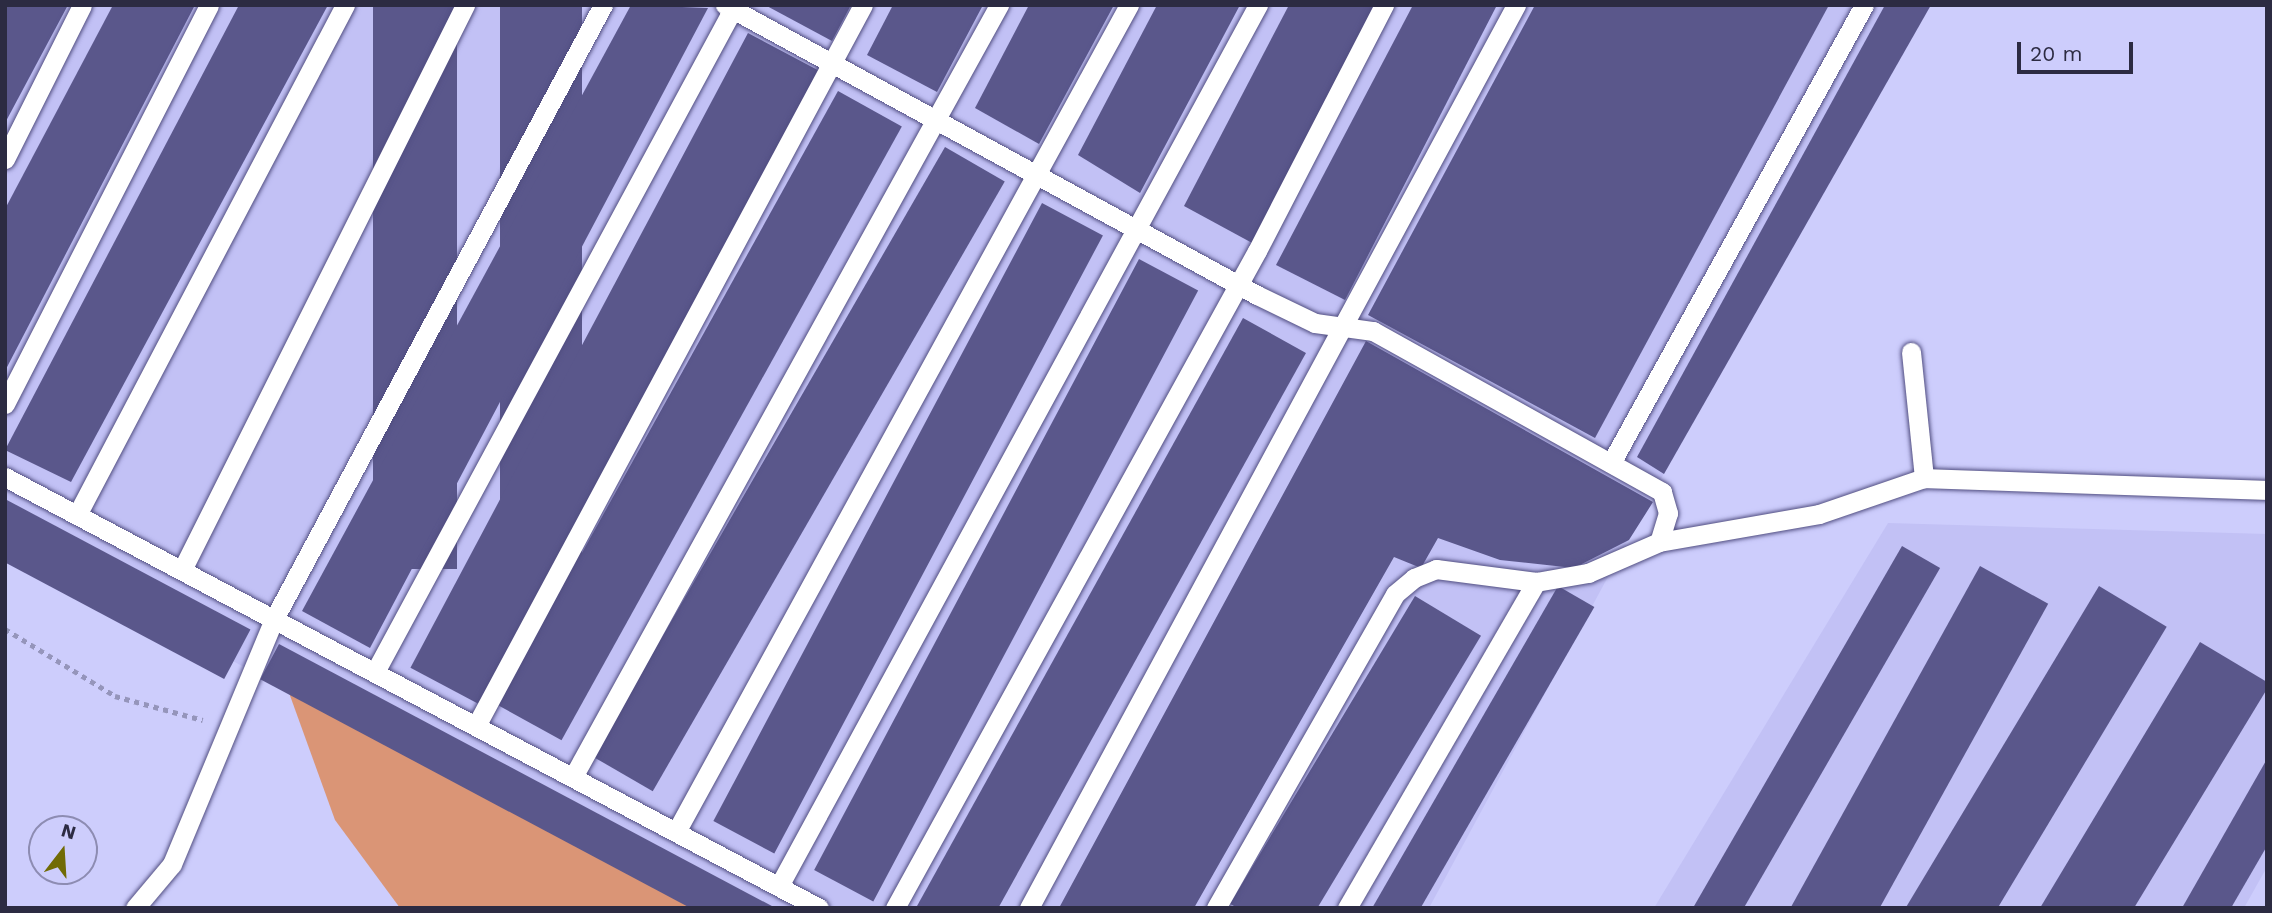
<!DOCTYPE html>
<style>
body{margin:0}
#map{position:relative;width:2272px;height:913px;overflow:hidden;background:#cdcdfc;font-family:"Work Sans",sans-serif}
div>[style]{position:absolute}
.built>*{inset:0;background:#c2c1f5}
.green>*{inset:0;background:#da9576}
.building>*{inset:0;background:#5a578b;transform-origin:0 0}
.path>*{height:4.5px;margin-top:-2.25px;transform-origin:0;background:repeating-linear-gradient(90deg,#9595bb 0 5px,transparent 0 10px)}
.roads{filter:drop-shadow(0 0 2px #514e81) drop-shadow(0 0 2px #514e81)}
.lane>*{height:19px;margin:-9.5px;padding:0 9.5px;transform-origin:9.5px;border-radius:9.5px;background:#fff}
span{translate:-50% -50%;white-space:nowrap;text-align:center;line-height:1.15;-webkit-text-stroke:7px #cdcdfc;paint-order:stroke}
.frame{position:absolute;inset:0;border:7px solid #2c2b42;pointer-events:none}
.north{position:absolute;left:28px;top:815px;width:70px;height:70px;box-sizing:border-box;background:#cdcdfc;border:2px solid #8d8cb2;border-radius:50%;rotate:17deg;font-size:19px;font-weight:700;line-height:28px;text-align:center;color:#2c2b42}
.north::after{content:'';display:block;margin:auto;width:24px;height:32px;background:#716b05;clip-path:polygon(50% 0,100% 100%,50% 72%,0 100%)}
.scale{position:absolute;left:2017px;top:42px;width:116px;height:32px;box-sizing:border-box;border:4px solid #2c2b42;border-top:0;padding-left:9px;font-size:21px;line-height:24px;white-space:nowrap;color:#2c2b42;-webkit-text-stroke:5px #cdcdfc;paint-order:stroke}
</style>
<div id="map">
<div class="built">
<div style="clip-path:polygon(5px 5px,1917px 5px,1429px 908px,702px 908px,5px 541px)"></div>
<div style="clip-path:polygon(1888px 523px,2267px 534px,2267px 867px,2244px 908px,1654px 908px)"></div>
</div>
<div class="green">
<div style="clip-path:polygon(288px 690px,702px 908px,400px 908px,335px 820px)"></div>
</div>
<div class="building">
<div style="clip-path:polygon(5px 5px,68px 5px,5px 123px)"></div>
<div style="clip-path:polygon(113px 5px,195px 5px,5px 371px,5px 209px)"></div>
<div style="clip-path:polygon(239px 5px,328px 5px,71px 482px,5px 450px)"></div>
<div style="left:373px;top:5px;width:84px;height:564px"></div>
<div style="left:500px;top:5px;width:82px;height:634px"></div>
<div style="clip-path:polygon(631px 5px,708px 8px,370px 648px,302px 611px)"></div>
<div style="clip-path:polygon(765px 5px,851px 5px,832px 41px)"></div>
<div style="clip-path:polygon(893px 5px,983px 5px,937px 92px,867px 55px)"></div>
<div style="clip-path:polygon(1029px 5px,1114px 5px,1039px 144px,975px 108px)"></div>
<div style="clip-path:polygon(1157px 5px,1240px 5px,1140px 193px,1078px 155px)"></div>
<div style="clip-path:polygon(1289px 5px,1377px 5px,1254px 244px,1184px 206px)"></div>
<div style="clip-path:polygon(1413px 5px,1497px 5px,1345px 300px,1276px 265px)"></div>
<div style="clip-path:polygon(1535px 5px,1829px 5px,1595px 438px,1368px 315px)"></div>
<div style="clip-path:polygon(1885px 5px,1931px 5px,1664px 474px,1637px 457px)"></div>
<div style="left:748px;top:33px;width:81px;height:719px;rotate:28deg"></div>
<div style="left:838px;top:91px;width:73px;height:702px;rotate:29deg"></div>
<div style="left:945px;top:147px;width:69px;height:704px;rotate:30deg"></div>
<div style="left:1042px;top:203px;width:69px;height:700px;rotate:28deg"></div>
<div style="left:1139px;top:259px;width:67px;height:692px;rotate:28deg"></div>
<div style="left:1243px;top:318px;width:72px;height:673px;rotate:29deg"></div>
<div style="clip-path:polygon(1366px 341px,1653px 502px,1629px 540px,1574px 568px,1500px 560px,1438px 538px,1421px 568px,1394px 557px,1194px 908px,1059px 908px)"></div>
<div style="left:5px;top:499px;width:278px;height:56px;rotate:28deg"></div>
<div style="left:1902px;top:546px;width:44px;height:419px;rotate:30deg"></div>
<div style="left:1980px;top:566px;width:78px;height:393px;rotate:29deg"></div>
<div style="left:1558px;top:586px;width:42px;height:374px;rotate:30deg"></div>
<div style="left:2099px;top:586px;width:79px;height:375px;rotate:31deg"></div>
<div style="left:1415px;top:596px;width:77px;height:359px;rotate:31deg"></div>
<div style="clip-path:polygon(2200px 642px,2267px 682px,2267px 689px,2134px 908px,2040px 908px)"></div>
<div style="left:279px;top:644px;width:563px;height:40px;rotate:28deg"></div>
<div style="clip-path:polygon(2267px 759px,2267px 846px,2231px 908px,2182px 908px)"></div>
</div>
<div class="path">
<div style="left:5px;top:629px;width:129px;rotate:31.3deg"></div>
<div style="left:115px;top:696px;width:91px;rotate:15.3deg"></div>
</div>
<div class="roads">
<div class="lane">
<div style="left:725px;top:5px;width:606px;rotate:28.6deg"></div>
<div style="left:1257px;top:295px;width:64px;rotate:25.8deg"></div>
<div style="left:1315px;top:323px;width:59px;rotate:7.9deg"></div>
<div style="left:1373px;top:331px;width:331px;rotate:29.1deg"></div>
<div style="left:1662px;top:492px;width:22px;rotate:74deg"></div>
<div style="left:1668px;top:513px;width:30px;rotate:107deg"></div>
<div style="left:5px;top:159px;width:172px;rotate:-63.4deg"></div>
<div style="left:1911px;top:352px;width:127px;rotate:84.1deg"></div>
<div style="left:1924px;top:478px;width:343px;rotate:2deg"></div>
<div style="left:5px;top:404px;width:448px;rotate:-62.9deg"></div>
<div style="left:1611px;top:463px;width:523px;rotate:-61.08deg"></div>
<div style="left:5px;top:477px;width:921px;rotate:27.9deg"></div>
<div style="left:77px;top:515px;width:576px;rotate:-62.28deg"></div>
<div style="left:182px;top:570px;width:632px;rotate:-63.39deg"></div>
<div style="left:375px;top:672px;width:758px;rotate:-61.64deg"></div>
<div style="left:476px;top:726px;width:818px;rotate:-61.78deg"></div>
<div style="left:573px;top:777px;width:882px;rotate:-61.11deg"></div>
<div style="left:676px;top:832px;width:943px;rotate:-61.29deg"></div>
<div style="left:779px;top:886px;width:1003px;rotate:-61.47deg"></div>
<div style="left:135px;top:908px;width:57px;rotate:-49.9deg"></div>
<div style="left:172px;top:864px;width:265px;rotate:-67.4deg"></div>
<div style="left:274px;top:619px;width:697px;rotate:-61.82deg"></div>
<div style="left:895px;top:908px;width:750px;rotate:-61.15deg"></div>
<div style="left:1257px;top:251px;width:277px;rotate:-62.7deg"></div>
<div style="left:1029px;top:908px;width:1026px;rotate:-61.66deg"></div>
<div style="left:1216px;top:908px;width:361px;rotate:-60.3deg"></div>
<div style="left:1395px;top:594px;width:25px;rotate:-40deg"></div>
<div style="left:1414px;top:578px;width:24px;rotate:-22deg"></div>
<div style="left:1436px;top:569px;width:101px;rotate:7.4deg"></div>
<div style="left:1536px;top:582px;width:53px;rotate:-9.8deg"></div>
<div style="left:1588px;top:573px;width:77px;rotate:-23.6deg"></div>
<div style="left:1659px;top:542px;width:162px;rotate:-9.9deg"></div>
<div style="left:1819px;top:514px;width:111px;rotate:-18.9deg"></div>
<div style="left:1347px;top:908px;width:377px;rotate:-59.9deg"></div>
</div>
</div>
<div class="frame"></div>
<div class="north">N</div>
<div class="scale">20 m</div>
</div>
